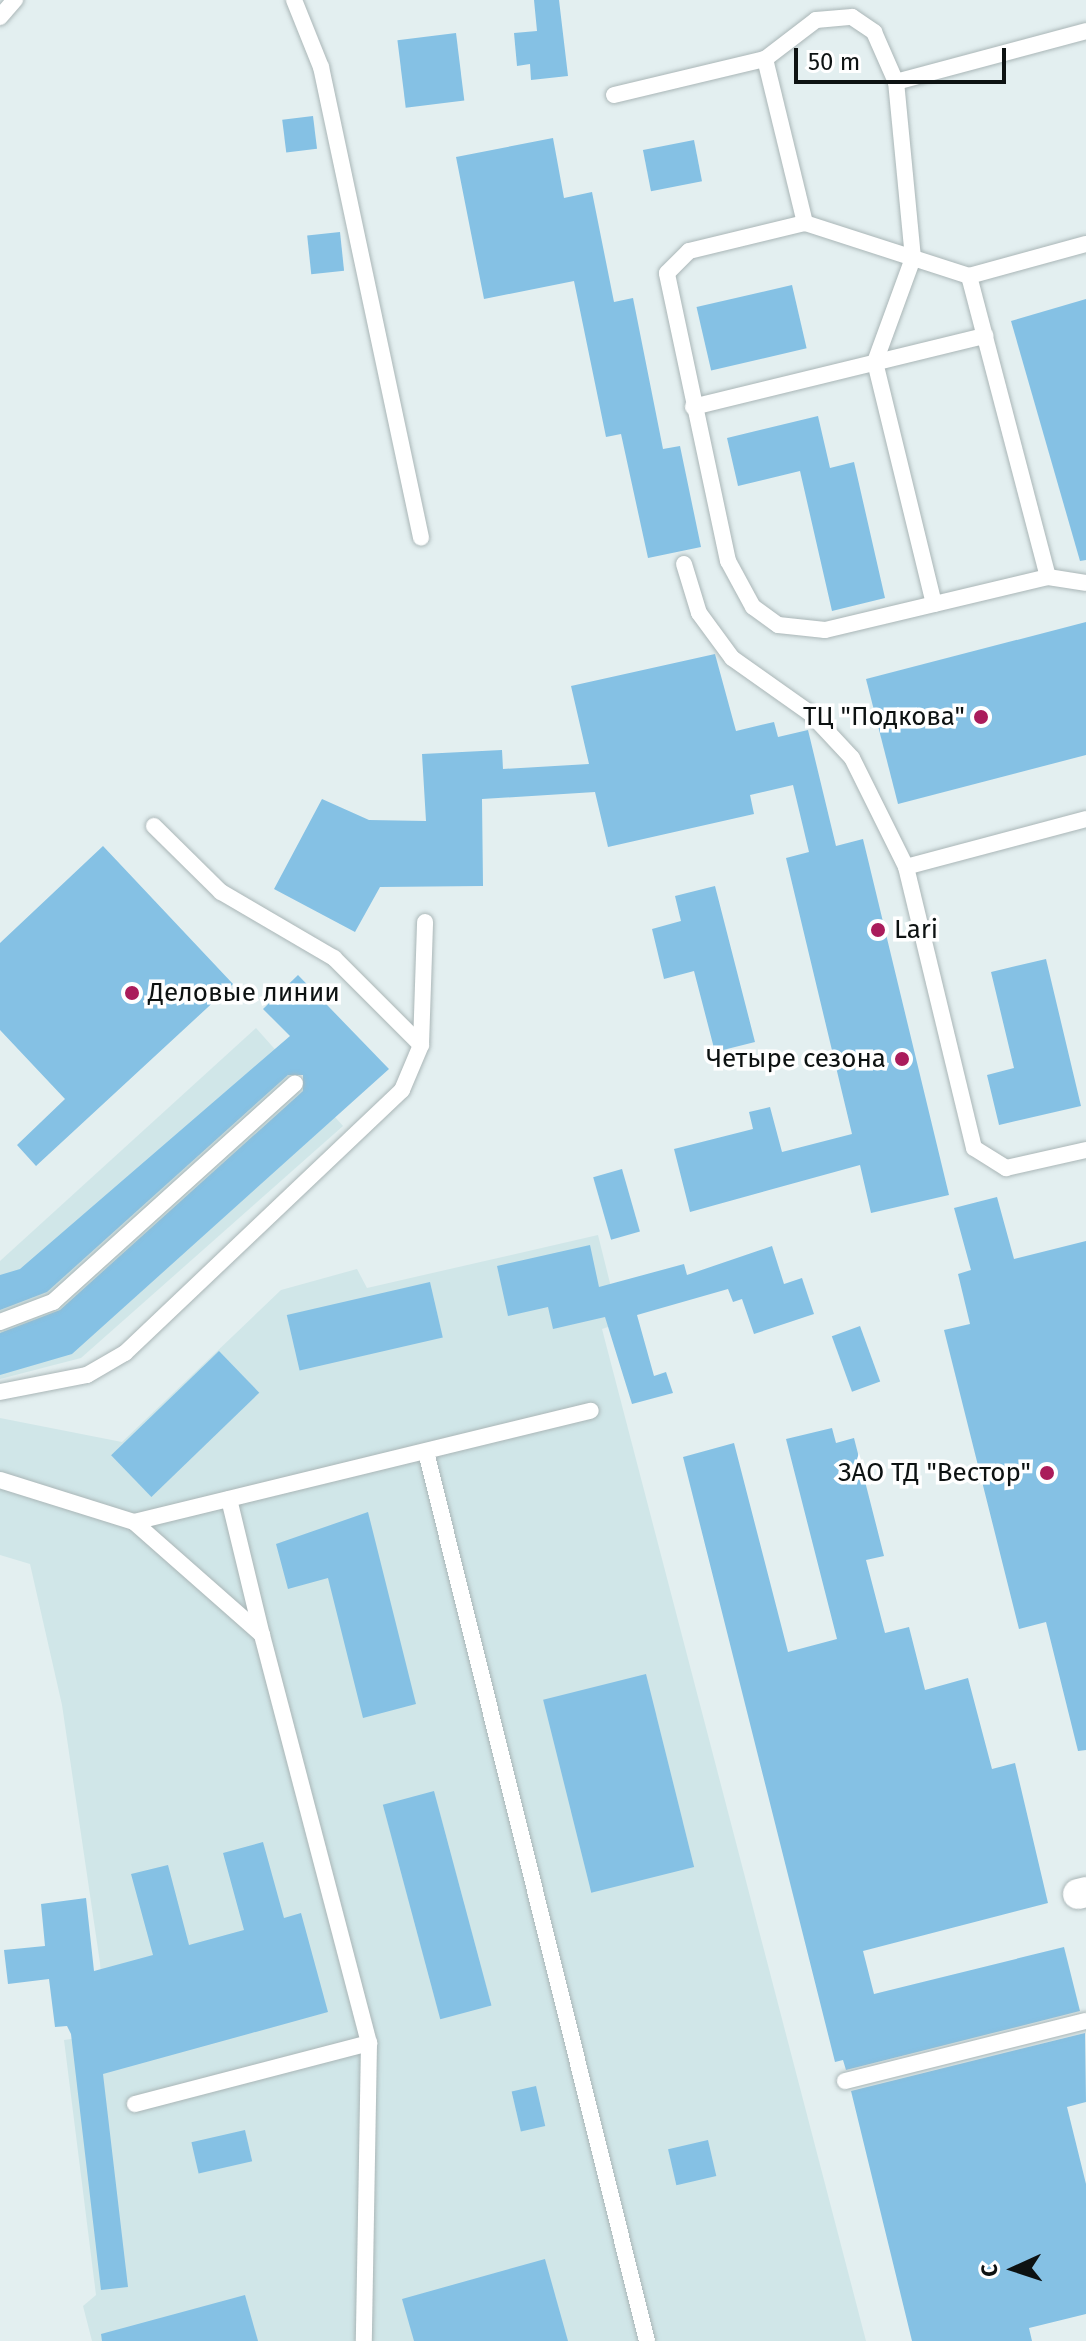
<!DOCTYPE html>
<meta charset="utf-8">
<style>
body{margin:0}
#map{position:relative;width:1086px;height:2341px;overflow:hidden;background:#e3eff0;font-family:"Fira Sans",sans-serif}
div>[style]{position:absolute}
.built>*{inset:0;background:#d0e6e8}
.building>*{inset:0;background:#85c1e4;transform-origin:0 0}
.roads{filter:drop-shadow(0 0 2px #aab6b7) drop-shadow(0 0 2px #aab6b7)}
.lane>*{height:16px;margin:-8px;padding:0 8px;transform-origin:8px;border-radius:8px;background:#fff}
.street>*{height:30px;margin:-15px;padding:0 15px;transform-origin:15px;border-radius:15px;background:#fff}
.dots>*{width:22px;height:22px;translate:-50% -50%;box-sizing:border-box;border:4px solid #fff;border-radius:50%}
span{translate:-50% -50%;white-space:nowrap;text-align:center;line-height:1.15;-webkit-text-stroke:7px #fff;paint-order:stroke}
.poi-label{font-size:26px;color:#0d1212}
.right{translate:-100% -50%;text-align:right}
.left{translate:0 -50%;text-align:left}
.north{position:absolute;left:974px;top:2229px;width:80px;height:80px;-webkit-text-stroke:6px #fff;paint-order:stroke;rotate:267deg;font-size:22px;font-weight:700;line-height:32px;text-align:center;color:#0d1212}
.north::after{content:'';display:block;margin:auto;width:28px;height:36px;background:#0d1212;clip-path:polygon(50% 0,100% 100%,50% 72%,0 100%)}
.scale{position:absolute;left:794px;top:48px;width:212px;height:36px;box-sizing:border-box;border:4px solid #0d1212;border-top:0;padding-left:10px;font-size:24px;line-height:28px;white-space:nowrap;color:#0d1212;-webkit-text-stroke:6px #fff;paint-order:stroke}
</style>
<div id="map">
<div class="built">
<div style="clip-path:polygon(256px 1028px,343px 1126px,81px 1358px,0 1379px,0 1261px)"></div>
<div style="clip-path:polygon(598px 1235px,620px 1323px,602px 1329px,866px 2341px,92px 2341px,83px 2306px,96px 2295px,64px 2040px,105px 2034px,100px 1963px,62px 1705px,30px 1564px,0 1555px,0 1418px,122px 1442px,281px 1290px,357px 1269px,367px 1288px)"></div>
</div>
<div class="building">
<div style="clip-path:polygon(534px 0,559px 0,568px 76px,531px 80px,530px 64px,517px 66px,514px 33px,537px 31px)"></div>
<div style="left:456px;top:33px;width:68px;height:59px;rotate:83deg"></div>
<div style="left:313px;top:116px;width:33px;height:31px;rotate:83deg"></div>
<div style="clip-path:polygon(553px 138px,564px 198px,592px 192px,614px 302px,633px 298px,663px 449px,680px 446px,701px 547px,648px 558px,621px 434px,606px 437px,574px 281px,484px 299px,456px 157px)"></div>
<div style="left:694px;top:140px;width:42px;height:52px;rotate:79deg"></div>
<div style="left:340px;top:232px;width:39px;height:33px;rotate:84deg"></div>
<div style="left:792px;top:285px;width:65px;height:98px;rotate:77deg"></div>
<div style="clip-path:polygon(1086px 299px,1086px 560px,1080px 561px,1011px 321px)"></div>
<div style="clip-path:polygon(818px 416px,830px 468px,854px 462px,885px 598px,832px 611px,800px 471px,738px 486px,727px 438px)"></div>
<div style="clip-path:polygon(1086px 622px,1086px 755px,898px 804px,866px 679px)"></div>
<div style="clip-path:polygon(715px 654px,736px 731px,774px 722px,778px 737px,808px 730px,836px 846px,863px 839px,949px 1195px,871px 1213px,860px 1165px,690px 1212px,674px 1149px,753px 1129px,749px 1112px,770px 1107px,782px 1152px,852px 1134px,786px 858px,809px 852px,793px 785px,750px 795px,754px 814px,608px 847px,595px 792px,482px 799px,483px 886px,380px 887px,355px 932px,274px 889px,322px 799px,369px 820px,426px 821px,422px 754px,502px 750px,503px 769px,589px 764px,571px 686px)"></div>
<div style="clip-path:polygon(103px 846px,233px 984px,36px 1166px,17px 1145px,65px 1099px,0 1030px,0 943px)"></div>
<div style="clip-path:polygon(715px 886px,755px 1042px,715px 1052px,694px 971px,664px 979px,652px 929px,681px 921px,675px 896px)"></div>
<div style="clip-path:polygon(1046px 959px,1081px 1106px,999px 1125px,987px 1075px,1014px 1068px,991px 972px)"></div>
<div style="clip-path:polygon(298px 975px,389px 1069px,72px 1354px,0 1375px,0 1333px,60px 1310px,303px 1091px,303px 1075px,288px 1075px,47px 1292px,0 1310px,0 1275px,20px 1269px,290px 1036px,263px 1009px)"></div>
<div style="left:622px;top:1169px;width:65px;height:30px;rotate:74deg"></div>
<div style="clip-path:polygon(997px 1197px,1014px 1259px,1086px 1241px,1086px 1750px,1078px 1751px,1046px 1622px,1019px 1629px,944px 1330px,970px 1324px,958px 1274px,971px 1270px,954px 1208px)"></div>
<div style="clip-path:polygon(590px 1245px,599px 1287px,684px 1264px,687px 1275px,772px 1246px,784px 1284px,802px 1278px,814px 1314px,754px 1334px,742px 1299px,733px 1302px,728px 1289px,637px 1315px,654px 1376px,666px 1372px,673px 1393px,632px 1404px,605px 1317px,553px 1329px,548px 1307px,508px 1316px,497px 1266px)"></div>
<div style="left:430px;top:1282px;width:57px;height:147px;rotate:77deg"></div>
<div style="left:860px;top:1326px;width:59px;height:30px;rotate:70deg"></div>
<div style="left:219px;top:1351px;width:58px;height:150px;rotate:46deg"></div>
<div style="clip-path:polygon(832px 1428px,836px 1443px,854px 1438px,884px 1556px,866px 1560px,885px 1633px,909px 1627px,925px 1690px,968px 1678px,992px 1769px,1015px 1763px,1048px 1903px,863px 1951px,874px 1994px,1064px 1947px,1080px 2011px,846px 2070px,843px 2060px,835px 2062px,683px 1457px,734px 1443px,788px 1652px,837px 1639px,786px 1439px)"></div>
<div style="clip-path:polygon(368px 1512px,416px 1704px,363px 1718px,328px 1578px,288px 1589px,276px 1544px)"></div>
<div style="left:646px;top:1674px;width:199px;height:106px;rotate:76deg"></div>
<div style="left:434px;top:1791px;width:222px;height:53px;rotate:75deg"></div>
<div style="clip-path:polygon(263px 1842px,284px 1918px,301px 1913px,328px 2012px,103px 2074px,128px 2287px,101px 2290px,71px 2034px,67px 2026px,55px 2027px,49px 1979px,8px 1984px,4px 1950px,45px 1946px,41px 1904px,86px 1898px,94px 1971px,153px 1955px,131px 1874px,168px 1865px,189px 1945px,244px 1930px,223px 1853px)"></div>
<div style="clip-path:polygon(1085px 2033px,1086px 2102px,1067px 2107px,1086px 2184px,1086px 2314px,1029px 2328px,1032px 2341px,912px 2341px,851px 2091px)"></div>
<div style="left:536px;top:2086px;width:41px;height:25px;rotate:77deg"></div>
<div style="left:245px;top:2130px;width:32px;height:55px;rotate:77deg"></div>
<div style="left:708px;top:2140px;width:37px;height:41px;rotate:77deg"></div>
<div style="clip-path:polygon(545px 2259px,568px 2341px,414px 2341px,402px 2299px)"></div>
<div style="clip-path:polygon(245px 2295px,258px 2341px,102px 2341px,101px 2334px)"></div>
</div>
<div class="roads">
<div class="lane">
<div style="left:294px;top:0;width:72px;rotate:68.1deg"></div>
<div style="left:321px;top:67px;width:481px;rotate:78deg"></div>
<div style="left:0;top:17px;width:23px;rotate:-49deg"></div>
<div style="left:765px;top:59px;width:64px;rotate:-37.4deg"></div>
<div style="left:816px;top:20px;width:36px;rotate:-5deg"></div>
<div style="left:852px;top:17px;width:27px;rotate:34deg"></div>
<div style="left:874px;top:32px;width:55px;rotate:66.3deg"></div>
<div style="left:614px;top:95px;width:155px;rotate:-13.4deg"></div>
<div style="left:765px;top:59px;width:169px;rotate:76.3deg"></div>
<div style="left:969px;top:276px;width:311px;rotate:75.3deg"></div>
<div style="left:1048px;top:577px;width:38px;rotate:9deg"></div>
<div style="left:693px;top:407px;width:301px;rotate:-13.7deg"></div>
<div style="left:684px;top:564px;width:51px;rotate:73deg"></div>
<div style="left:699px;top:613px;width:56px;rotate:53.7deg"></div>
<div style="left:732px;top:658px;width:97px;rotate:35.3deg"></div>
<div style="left:811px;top:714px;width:60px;rotate:47deg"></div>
<div style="left:852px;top:758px;width:122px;rotate:63.6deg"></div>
<div style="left:1048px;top:577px;width:229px;rotate:166.6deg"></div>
<div style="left:825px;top:630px;width:47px;rotate:-173.9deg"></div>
<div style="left:778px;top:625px;width:31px;rotate:-144deg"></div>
<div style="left:753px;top:607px;width:52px;rotate:-118.5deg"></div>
<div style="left:728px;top:561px;width:294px;rotate:-102deg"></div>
<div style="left:667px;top:273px;width:31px;rotate:-45deg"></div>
<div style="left:689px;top:251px;width:119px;rotate:-13.6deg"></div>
<div style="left:805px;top:223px;width:172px;rotate:17.9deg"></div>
<div style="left:969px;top:276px;width:121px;rotate:-15.3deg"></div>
<div style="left:934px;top:604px;width:249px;rotate:-103.7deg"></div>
<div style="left:875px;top:362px;width:111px;rotate:-69.9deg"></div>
<div style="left:913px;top:258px;width:177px;rotate:-95.5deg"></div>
<div style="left:896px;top:82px;width:197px;rotate:-15deg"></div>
<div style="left:1086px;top:819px;width:186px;rotate:165.1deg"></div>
<div style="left:906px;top:867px;width:289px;rotate:76.4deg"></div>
<div style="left:974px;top:1148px;width:38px;rotate:32deg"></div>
<div style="left:1006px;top:1168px;width:82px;rotate:-12.7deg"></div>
<div style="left:154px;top:826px;width:94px;rotate:44.6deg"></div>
<div style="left:221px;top:892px;width:131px;rotate:30.3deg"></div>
<div style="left:334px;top:958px;width:123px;rotate:45deg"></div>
<div style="left:0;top:1322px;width:57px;rotate:-20.7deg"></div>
<div style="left:53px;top:1302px;width:326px;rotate:-42.1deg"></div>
<div style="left:0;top:1392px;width:89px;rotate:-11.1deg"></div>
<div style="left:87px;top:1375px;width:44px;rotate:-30.1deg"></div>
<div style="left:125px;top:1353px;width:382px;rotate:-43.5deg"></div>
<div style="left:402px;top:1090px;width:49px;rotate:-67.1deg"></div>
<div style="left:421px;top:1045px;width:123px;rotate:-88.1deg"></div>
<div style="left:426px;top:1452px;width:916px;rotate:76.04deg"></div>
<div style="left:0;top:1480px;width:140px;rotate:17.4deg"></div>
<div style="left:134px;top:1522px;width:470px;rotate:-13.7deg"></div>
<div style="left:229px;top:1499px;width:140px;rotate:76.4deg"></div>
<div style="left:134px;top:1522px;width:171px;rotate:41.4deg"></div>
<div style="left:262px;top:1635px;width:422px;rotate:75.3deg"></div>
<div style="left:845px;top:2081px;width:248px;rotate:-14deg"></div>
<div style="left:135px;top:2104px;width:242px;rotate:-14.6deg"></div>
<div style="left:369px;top:2043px;width:298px;rotate:91deg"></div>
</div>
<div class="street">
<div style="left:1078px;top:1894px;width:8px;rotate:-14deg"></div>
</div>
</div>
<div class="dots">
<div style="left:981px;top:717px;background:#aa1c5b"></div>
<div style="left:878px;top:930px;background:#aa1c5b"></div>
<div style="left:132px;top:993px;background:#aa1c5b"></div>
<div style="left:902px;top:1059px;background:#aa1c5b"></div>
<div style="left:1047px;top:1473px;background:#aa1c5b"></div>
</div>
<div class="poi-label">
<span class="right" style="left:965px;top:717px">ТЦ "Подкова"</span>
<span class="left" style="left:894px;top:930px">Lari</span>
<span class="left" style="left:148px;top:993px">Деловые линии</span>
<span class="right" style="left:886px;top:1059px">Четыре сезона</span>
<span class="right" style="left:1031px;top:1473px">ЗАО ТД "Вестор"</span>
</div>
<div class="north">С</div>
<div class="scale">50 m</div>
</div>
